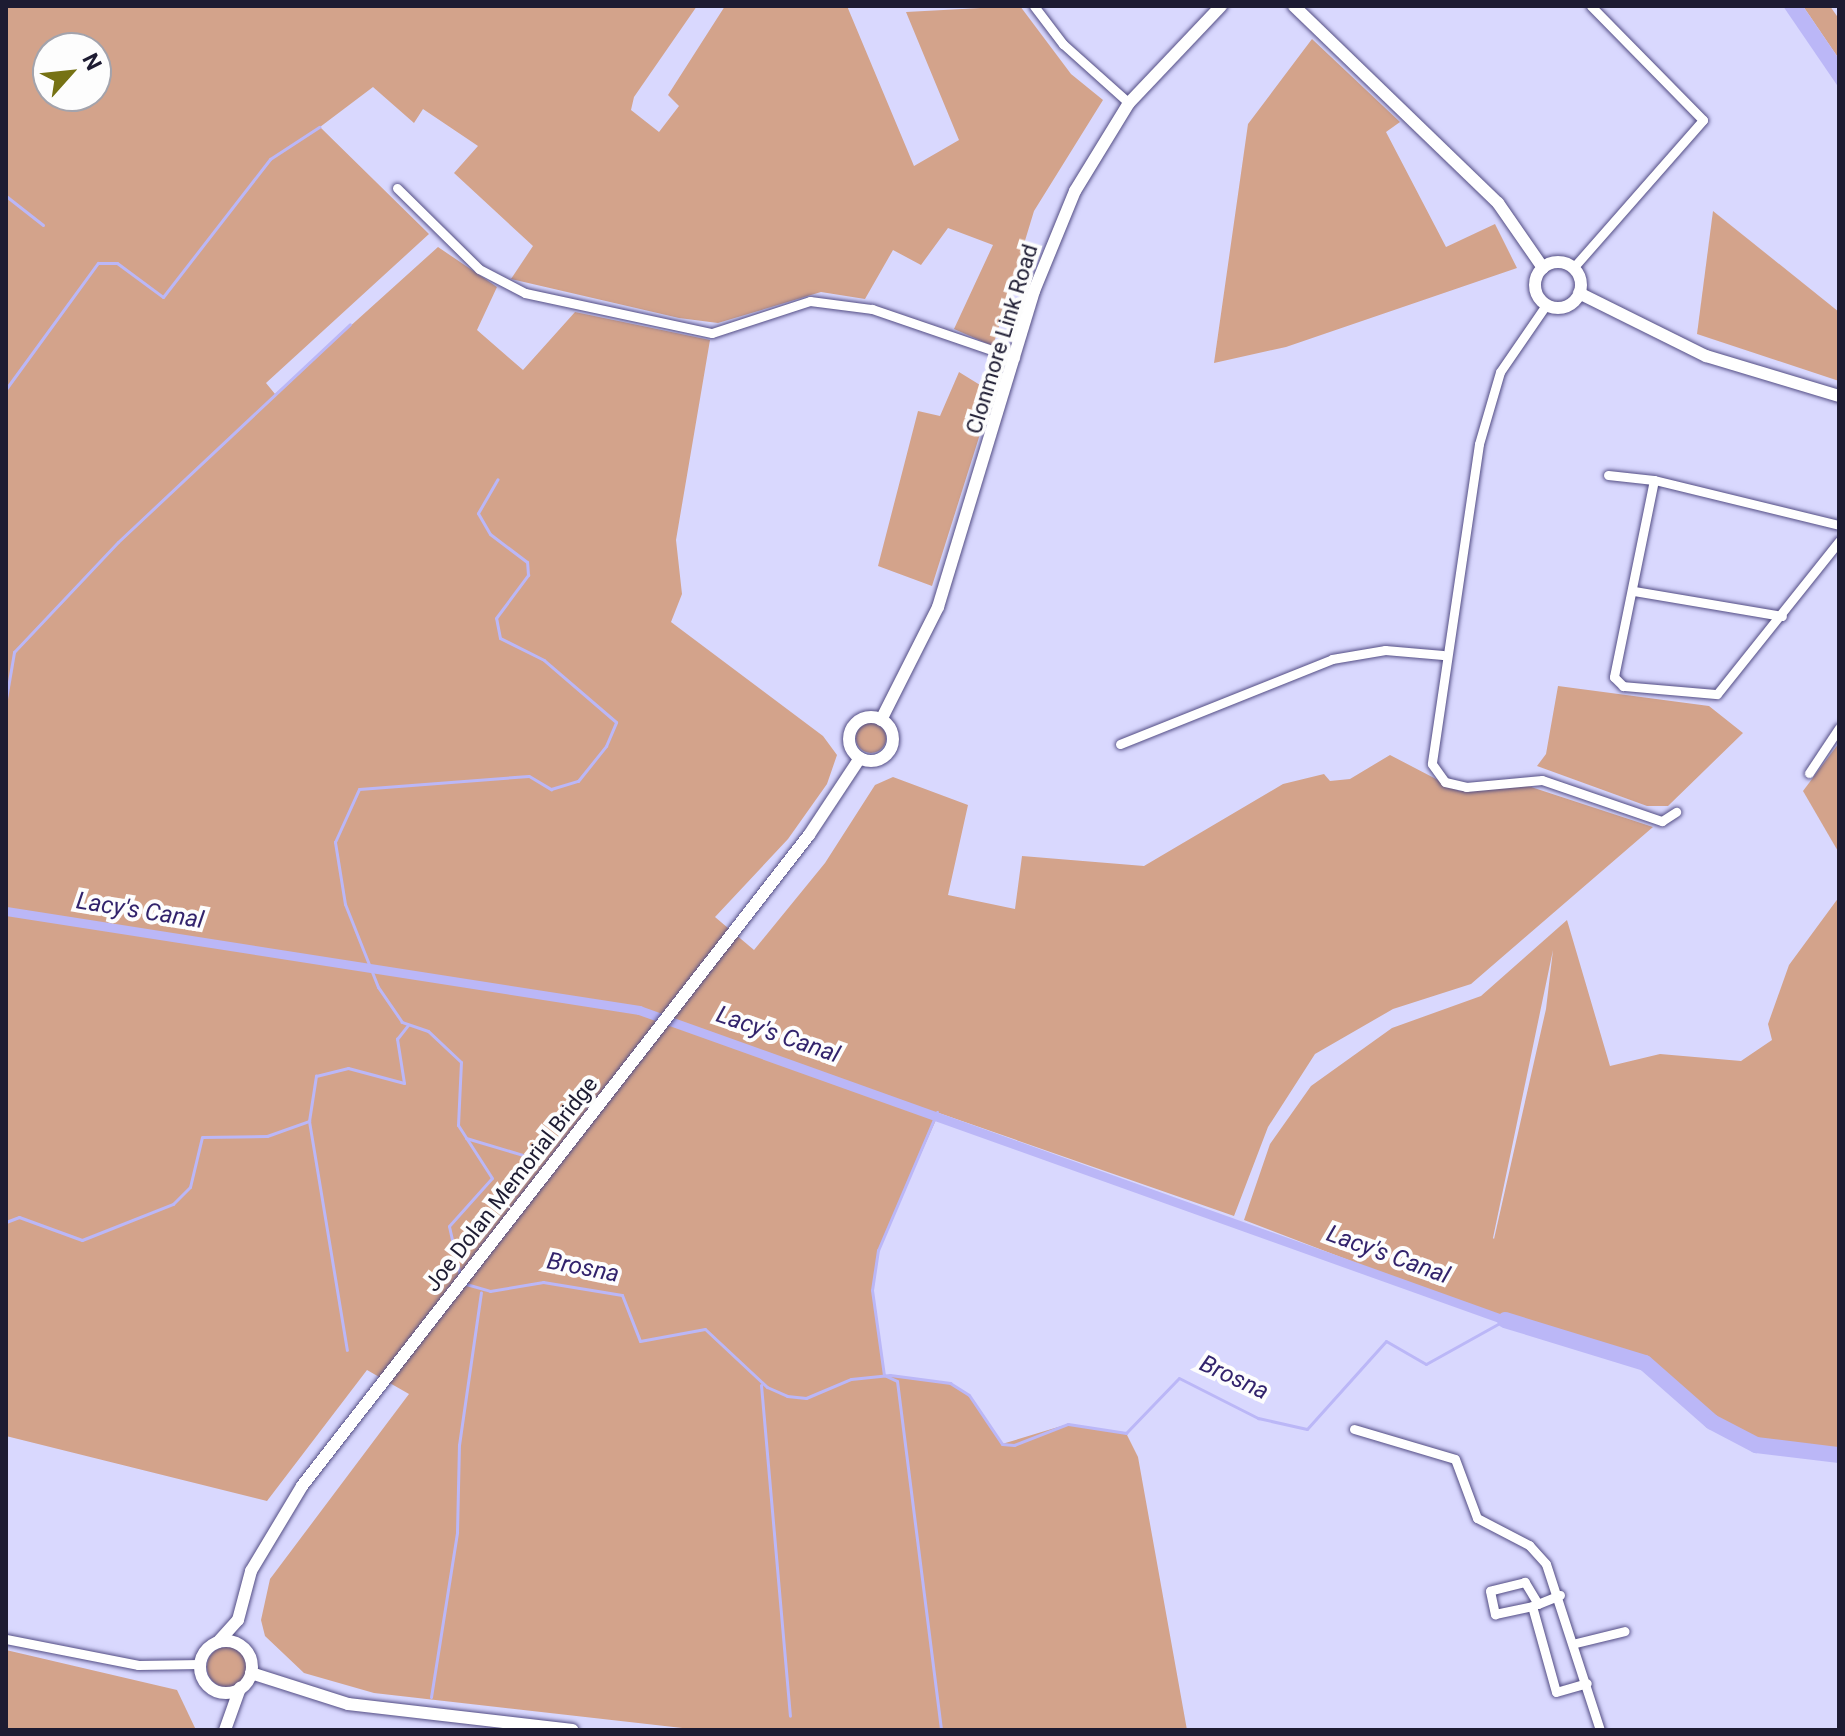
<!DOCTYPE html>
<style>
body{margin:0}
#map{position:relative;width:1845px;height:1736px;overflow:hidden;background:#d9d8fe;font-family:Roboto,sans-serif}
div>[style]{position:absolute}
.green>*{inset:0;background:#d3a38b}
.round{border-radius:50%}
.water>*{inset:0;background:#bbb7f7}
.stream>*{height:3px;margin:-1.5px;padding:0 1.5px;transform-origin:1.5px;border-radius:1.5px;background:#bbb7f7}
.canal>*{height:9px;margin:-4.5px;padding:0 4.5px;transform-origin:4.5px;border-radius:4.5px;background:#bbb7f7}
.river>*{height:16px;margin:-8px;padding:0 8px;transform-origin:8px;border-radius:8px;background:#bbb7f7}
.roads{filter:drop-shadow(0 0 2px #534d84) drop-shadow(0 0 2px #534d84)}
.street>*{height:9px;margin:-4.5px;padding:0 4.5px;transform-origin:4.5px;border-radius:4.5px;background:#fff}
.secondary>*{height:12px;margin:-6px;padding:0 6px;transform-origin:6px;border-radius:6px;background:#fff}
.secondary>.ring{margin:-6px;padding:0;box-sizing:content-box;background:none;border:12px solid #fff;border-radius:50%}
span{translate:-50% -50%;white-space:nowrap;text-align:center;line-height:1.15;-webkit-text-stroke:8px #fdfdfd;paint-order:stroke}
.street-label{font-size:22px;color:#1d1b32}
.water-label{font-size:24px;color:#32236c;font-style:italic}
.frame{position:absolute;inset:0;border:8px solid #1d1b32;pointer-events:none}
.north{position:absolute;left:32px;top:32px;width:80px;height:80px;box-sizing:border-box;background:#fdfdfd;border:2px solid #a3a3ac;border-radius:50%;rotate:63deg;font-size:22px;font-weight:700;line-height:32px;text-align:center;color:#1d1b32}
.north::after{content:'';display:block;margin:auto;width:28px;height:36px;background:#767214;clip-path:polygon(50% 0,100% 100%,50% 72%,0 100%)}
</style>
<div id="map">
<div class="green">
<div style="clip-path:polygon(evenodd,6px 6px,697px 6px,634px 97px,631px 110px,659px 132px,679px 106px,668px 95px,725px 6px,847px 6px,914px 166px,959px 140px,906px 12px,1020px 6px,1071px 74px,1103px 100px,1034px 211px,993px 346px,954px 329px,993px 245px,948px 228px,921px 265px,893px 250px,865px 299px,821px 292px,718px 323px,679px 318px,511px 279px,533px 246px,454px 173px,478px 146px,423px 109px,414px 123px,373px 87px,320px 127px,429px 234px,266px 383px,275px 394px,438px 247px,497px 287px,477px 330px,523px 370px,575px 312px,710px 340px,676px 540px,682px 594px,671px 622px,823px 736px,837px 755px,827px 784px,788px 839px,715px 917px,754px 950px,825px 863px,875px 785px,893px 777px,968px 805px,948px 895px,1015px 909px,1022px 856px,1144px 866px,1283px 784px,1324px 774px,1330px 781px,1350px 779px,1390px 755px,1459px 791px,1525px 785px,1653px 827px,1471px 984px,1393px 1009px,1315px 1054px,1268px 1127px,1234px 1216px,939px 1113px,878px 1250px,872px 1290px,884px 1375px,950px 1383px,969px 1395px,1002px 1444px,1068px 1424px,1126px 1433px,1138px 1457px,1187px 1730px,700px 1730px,374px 1693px,304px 1673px,265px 1636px,261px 1620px,270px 1579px,409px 1394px,367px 1370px,267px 1501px,6px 1436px,6px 6px,48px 48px,96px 48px,96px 96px,48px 96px,48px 48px)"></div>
<div style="clip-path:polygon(1803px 6px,1830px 6px,1839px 19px,1839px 59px)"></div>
<div style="clip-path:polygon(1312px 39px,1400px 122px,1386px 132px,1446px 247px,1495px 224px,1517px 268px,1286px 347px,1214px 363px,1248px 124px)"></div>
<div style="clip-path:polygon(1713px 211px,1839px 312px,1839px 381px,1697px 334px)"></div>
<div style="clip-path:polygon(959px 372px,993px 393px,932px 586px,878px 566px,918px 411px,940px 416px)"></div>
<div style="clip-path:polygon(1558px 686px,1709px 706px,1743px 733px,1668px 806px,1647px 806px,1537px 766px,1546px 754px)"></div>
<div class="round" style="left:856px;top:723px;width:30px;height:30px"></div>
<div style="clip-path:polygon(1839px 743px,1839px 853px,1803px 791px)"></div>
<div style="clip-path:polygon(evenodd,1839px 897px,1839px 1455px,1756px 1445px,1712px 1422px,1645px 1363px,1505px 1320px,1244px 1220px,1270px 1144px,1311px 1086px,1392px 1028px,1481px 996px,1567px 920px,1610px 1066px,1660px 1054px,1741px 1061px,1772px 1040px,1768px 1024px,1789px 965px,1839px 897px,1553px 950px,1546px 1009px,1494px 1239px,1493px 1238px,1553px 950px)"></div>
<div class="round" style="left:207px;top:1647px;width:40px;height:40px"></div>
<div style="clip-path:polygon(6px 1650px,177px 1690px,196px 1730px,6px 1730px)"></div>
</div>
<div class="water">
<div style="clip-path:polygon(1783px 6px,1803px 6px,1839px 59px,1839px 88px)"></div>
</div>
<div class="stream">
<div style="left:6px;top:196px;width:47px;rotate:38.1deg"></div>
<div style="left:6px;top:389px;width:156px;rotate:-53.9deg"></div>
<div style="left:98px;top:263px;width:19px"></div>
<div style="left:117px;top:263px;width:57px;rotate:36.5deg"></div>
<div style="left:163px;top:297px;width:175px;rotate:-52.2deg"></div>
<div style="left:270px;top:159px;width:59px;rotate:-33.1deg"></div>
<div style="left:6px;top:699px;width:48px;rotate:-80.3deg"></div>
<div style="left:14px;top:652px;width:151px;rotate:-46.6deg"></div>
<div style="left:118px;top:542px;width:318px;rotate:-43.2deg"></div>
<div style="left:937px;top:1112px;width:150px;rotate:113.1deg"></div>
<div style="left:878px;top:1250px;width:40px;rotate:98.5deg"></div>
<div style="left:872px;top:1290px;width:86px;rotate:82deg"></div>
<div style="left:884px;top:1375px;width:14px;rotate:25deg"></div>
<div style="left:897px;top:1381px;width:352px;rotate:82.8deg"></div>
<div style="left:309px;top:1121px;width:232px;rotate:80.6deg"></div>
<div style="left:466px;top:1138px;width:59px;rotate:16.6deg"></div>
<div style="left:6px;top:1222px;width:14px;rotate:-21deg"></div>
<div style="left:19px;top:1217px;width:67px;rotate:20.1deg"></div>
<div style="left:82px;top:1240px;width:98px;rotate:-21.6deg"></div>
<div style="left:173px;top:1204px;width:24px;rotate:-45deg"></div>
<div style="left:190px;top:1187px;width:51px;rotate:-76.5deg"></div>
<div style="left:202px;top:1137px;width:65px;rotate:-0.9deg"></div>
<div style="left:267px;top:1136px;width:45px;rotate:-19.7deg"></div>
<div style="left:309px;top:1121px;width:46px;rotate:-81.2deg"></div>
<div style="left:316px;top:1076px;width:33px;rotate:-14deg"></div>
<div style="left:348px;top:1068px;width:58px;rotate:15deg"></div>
<div style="left:404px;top:1083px;width:45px;rotate:-99deg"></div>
<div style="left:397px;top:1039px;width:18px;rotate:-52deg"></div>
<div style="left:460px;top:1275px;width:50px;rotate:-102.7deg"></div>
<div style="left:449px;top:1226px;width:64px;rotate:-48.1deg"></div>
<div style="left:492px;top:1178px;width:63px;rotate:-122.7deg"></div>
<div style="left:458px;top:1125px;width:63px;rotate:-87.3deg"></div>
<div style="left:461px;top:1062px;width:45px;rotate:-136.8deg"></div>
<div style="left:428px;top:1031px;width:28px;rotate:-161deg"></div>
<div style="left:402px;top:1022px;width:42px;rotate:-124.4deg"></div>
<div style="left:378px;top:987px;width:89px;rotate:-111.7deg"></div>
<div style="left:345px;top:904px;width:63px;rotate:-99.2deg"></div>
<div style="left:335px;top:842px;width:58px;rotate:-65.6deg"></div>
<div style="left:359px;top:789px;width:170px;rotate:-4.4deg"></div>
<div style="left:529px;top:776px;width:26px;rotate:31deg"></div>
<div style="left:551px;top:789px;width:28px;rotate:-17deg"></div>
<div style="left:578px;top:781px;width:45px;rotate:-51.3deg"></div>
<div style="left:606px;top:746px;width:26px;rotate:-67deg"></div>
<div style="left:616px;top:722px;width:95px;rotate:-139.3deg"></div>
<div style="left:544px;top:660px;width:49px;rotate:-153.4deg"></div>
<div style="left:500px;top:638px;width:20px;rotate:-101deg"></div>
<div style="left:496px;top:618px;width:54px;rotate:-53.3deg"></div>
<div style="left:528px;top:575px;width:13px;rotate:-94deg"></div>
<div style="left:527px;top:562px;width:46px;rotate:-142.9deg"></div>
<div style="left:490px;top:534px;width:24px;rotate:-120deg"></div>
<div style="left:478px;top:513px;width:39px;rotate:-60deg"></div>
<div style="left:466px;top:1284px;width:25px;rotate:16deg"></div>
<div style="left:490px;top:1291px;width:54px;rotate:-9.6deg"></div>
<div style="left:543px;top:1282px;width:80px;rotate:9.3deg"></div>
<div style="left:622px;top:1295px;width:49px;rotate:68.6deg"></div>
<div style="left:640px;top:1341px;width:66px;rotate:-10.5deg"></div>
<div style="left:705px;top:1329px;width:85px;rotate:43.1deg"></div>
<div style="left:767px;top:1387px;width:22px;rotate:24deg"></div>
<div style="left:787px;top:1396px;width:19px;rotate:6deg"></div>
<div style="left:806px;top:1398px;width:49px;rotate:-22.9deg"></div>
<div style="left:851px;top:1379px;width:39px;rotate:-6deg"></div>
<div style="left:890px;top:1375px;width:61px;rotate:7.6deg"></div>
<div style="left:950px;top:1383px;width:22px;rotate:32deg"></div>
<div style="left:969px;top:1395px;width:59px;rotate:56deg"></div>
<div style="left:1002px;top:1444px;width:12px;rotate:5deg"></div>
<div style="left:1014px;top:1445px;width:58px;rotate:-21.3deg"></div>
<div style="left:1068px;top:1424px;width:59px;rotate:8.8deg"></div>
<div style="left:1126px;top:1433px;width:76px;rotate:-46.1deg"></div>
<div style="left:1179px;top:1378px;width:89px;rotate:26.9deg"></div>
<div style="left:1258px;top:1418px;width:50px;rotate:12.7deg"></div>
<div style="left:1307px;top:1429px;width:118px;rotate:-48.1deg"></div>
<div style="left:1386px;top:1341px;width:46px;rotate:29.9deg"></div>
<div style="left:1426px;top:1364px;width:90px;rotate:-29.1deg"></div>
<div style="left:761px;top:1385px;width:332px;rotate:85deg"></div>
<div style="left:431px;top:1697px;width:167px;rotate:-81deg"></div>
<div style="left:457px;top:1532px;width:87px;rotate:-88.7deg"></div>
<div style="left:459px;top:1445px;width:154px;rotate:-81.8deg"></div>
</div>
<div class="canal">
<div style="left:6px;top:911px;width:641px;rotate:8.89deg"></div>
<div style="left:639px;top:1010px;width:920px;rotate:19.7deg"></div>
</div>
<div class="river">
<div style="left:1505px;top:1320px;width:146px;rotate:17.1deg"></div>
<div style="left:1645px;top:1363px;width:89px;rotate:41.4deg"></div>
<div style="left:1712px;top:1422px;width:50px;rotate:27.6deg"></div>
<div style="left:1756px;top:1445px;width:84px;rotate:6.9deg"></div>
</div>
<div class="roads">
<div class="street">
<div style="left:1034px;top:6px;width:48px;rotate:52.7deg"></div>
<div style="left:1063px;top:44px;width:89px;rotate:41.8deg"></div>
<div style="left:397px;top:188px;width:115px;rotate:44.6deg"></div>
<div style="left:479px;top:269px;width:52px;rotate:27.6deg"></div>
<div style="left:525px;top:293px;width:191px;rotate:12.1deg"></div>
<div style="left:712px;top:333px;width:103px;rotate:-18.1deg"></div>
<div style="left:810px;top:301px;width:63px;rotate:7.4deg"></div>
<div style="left:872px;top:309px;width:151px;rotate:18.9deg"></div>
<div style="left:1573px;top:268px;width:197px;rotate:-48.7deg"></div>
<div style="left:1703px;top:120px;width:160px;rotate:-134.5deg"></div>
<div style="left:1546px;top:305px;width:81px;rotate:124.5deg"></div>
<div style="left:1500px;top:372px;width:75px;rotate:106.3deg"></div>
<div style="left:1479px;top:444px;width:323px;rotate:98.4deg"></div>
<div style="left:1432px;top:764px;width:22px;rotate:54deg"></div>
<div style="left:1445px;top:782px;width:22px;rotate:13deg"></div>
<div style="left:1466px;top:787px;width:76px;rotate:-5.3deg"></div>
<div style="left:1542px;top:780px;width:127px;rotate:18.9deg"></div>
<div style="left:1662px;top:821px;width:17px;rotate:-33deg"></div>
<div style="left:1608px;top:475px;width:46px;rotate:6.2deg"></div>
<div style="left:1839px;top:525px;width:190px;rotate:-166.3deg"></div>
<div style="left:1654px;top:480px;width:201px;rotate:101.5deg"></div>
<div style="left:1614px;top:677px;width:13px;rotate:45deg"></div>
<div style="left:1623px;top:686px;width:94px;rotate:4.9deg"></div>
<div style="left:1717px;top:694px;width:196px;rotate:-51.4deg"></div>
<div style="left:1634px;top:591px;width:150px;rotate:9.6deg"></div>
<div style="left:1120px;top:744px;width:228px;rotate:-21.8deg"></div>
<div style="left:1332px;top:659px;width:54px;rotate:-9.6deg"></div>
<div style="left:1385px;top:650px;width:58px;rotate:4.9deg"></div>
<div style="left:1809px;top:773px;width:54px;rotate:-56.3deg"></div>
<div style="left:1354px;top:1429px;width:105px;rotate:16.5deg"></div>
<div style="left:1455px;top:1459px;width:63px;rotate:69.6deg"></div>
<div style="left:1477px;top:1518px;width:59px;rotate:27.4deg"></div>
<div style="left:1529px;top:1545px;width:25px;rotate:48deg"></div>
<div style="left:1546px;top:1564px;width:175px;rotate:72deg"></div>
<div style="left:1560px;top:1595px;width:24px;rotate:158deg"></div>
<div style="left:1538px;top:1604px;width:26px;rotate:-121deg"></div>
<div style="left:1525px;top:1582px;width:36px;rotate:166deg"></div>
<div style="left:1490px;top:1591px;width:24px;rotate:78deg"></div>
<div style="left:1495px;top:1614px;width:38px;rotate:-12deg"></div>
<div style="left:1532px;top:1606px;width:89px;rotate:74.4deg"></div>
<div style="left:1556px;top:1692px;width:32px;rotate:-16deg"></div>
<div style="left:6px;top:1639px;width:135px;rotate:11.1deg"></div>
<div style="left:138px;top:1665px;width:62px;rotate:-0.9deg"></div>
<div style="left:1576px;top:1643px;width:50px;rotate:-13.8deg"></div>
</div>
<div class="secondary">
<div style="left:1294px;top:6px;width:284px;rotate:44deg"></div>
<div style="left:1498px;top:203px;width:79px;rotate:55.3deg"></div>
<div class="ring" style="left:1535px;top:262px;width:34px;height:34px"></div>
<div style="left:1579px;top:293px;width:142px;rotate:26.4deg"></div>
<div style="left:1706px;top:356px;width:139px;rotate:16.7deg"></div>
<div class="ring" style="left:849px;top:717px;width:32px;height:32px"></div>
<div style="left:881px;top:720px;width:127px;rotate:-63.2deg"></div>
<div style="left:938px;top:607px;width:330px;rotate:-73.1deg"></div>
<div style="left:1034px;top:291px;width:108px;rotate:-67.7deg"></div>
<div style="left:1075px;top:191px;width:103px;rotate:-58.5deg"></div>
<div style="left:1129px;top:103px;width:134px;rotate:-46.5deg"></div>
<div class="ring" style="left:200px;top:1641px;width:40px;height:40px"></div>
<div style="left:218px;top:1642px;width:30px;rotate:-48deg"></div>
<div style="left:238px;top:1620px;width:51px;rotate:-75.1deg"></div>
<div style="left:251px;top:1571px;width:99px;rotate:-59deg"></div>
<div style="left:302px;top:1486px;width:825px;rotate:-52.09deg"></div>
<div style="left:809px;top:835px;width:92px;rotate:-56.5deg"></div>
<div style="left:251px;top:1673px;width:102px;rotate:17.7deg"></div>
<div style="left:348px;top:1704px;width:226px;rotate:6.6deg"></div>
<div style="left:225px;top:1730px;width:45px;rotate:-70.3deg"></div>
</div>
</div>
<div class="street-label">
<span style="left:1002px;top:339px;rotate:-73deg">Clonmore Link Road</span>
<span style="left:511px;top:1184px;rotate:-52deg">Joe Dolan Memorial Bridge</span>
</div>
<div class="water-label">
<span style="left:140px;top:911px;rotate:9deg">Lacy's Canal</span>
<span style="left:778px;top:1035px;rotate:19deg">Lacy's Canal</span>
<span style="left:1388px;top:1255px;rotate:20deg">Lacy's Canal</span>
<span style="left:583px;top:1268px;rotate:11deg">Brosna</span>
<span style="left:1234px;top:1378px;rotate:25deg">Brosna</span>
</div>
<div class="frame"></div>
<div class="north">N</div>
</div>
